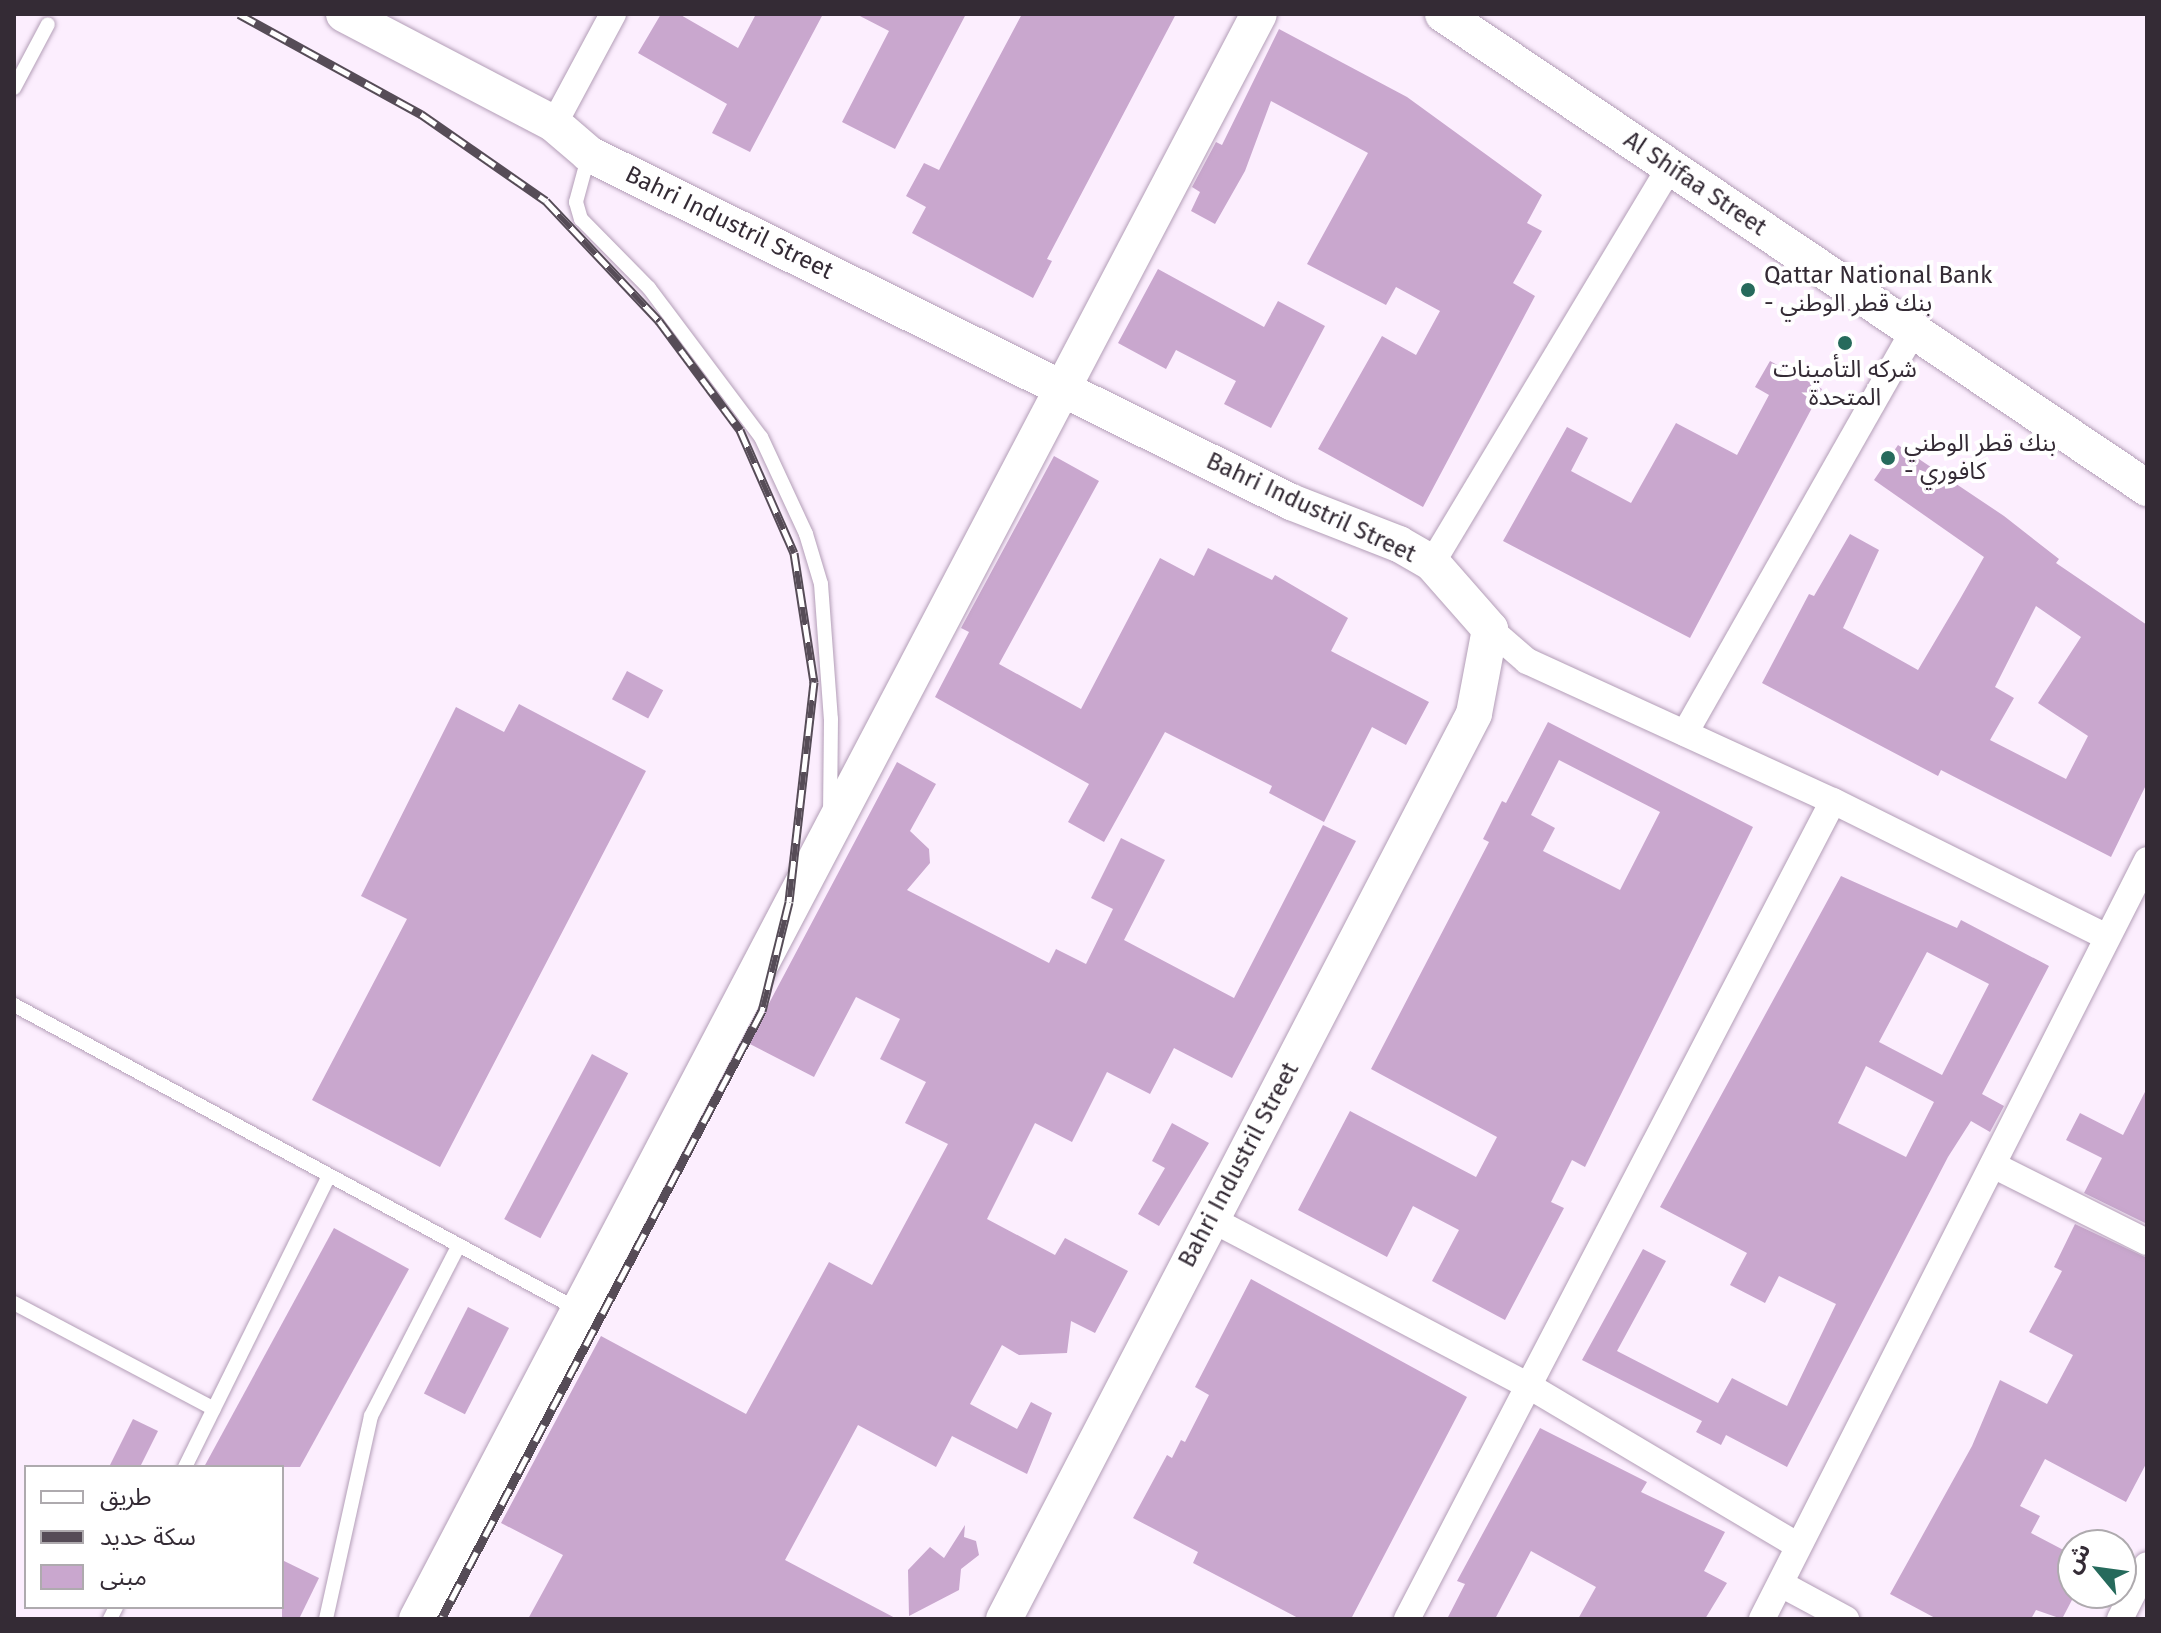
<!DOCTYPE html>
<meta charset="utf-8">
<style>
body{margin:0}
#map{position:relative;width:2161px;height:1633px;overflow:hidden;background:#fceefe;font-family:"Fira Sans","Noto Sans Arabic",sans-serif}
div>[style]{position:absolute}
.building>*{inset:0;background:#c9a7ce;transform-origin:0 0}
.roads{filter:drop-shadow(0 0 2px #b39eb7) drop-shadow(0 0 2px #b39eb7)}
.lane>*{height:14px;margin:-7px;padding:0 7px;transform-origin:7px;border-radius:7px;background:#fff}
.street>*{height:26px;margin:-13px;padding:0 13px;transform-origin:13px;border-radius:13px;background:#fff}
.secondary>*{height:36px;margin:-18px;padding:0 18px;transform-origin:18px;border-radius:18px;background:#fff}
.rail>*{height:9px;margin-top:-4.5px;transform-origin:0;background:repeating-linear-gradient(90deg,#fff 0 18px,#564c57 0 36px);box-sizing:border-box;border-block:2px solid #564c57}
.dots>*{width:22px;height:22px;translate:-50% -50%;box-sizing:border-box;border:4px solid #fff;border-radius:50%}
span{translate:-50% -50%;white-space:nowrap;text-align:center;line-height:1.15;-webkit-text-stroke:8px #fff;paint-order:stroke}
.street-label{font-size:24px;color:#342b35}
.poi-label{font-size:24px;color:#342b35}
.left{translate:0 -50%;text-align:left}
.frame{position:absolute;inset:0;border:16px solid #342b35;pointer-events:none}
.legend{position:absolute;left:24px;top:1465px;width:260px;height:144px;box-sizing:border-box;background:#fff;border:2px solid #aeaaae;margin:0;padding:10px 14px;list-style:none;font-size:24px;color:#342b35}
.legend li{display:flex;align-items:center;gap:16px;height:40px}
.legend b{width:40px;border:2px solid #aeaaae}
.north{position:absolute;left:2057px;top:1529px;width:80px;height:80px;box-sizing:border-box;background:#fff;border:2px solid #aeaaae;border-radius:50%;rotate:299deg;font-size:22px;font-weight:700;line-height:32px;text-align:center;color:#342b35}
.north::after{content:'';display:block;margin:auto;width:28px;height:36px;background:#266a5c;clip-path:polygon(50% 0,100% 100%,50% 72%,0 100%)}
</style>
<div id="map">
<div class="building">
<div style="clip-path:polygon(661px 14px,679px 14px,738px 48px,756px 14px,823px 14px,750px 152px,712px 133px,727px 104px,638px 53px)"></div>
<div style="clip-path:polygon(856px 14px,966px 14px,895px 149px,842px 122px,889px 31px)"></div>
<div style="clip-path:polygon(1022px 14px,1176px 14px,1047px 259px,1052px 261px,1033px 298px,912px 233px,926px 207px,906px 196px,924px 163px,939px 170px)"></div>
<div style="clip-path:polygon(1279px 29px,1407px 97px,1542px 195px,1527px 223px,1542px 231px,1513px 283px,1535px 296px,1423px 507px,1318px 449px,1382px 336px,1416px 355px,1440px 311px,1396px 287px,1386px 305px,1307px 264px,1368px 153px,1271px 101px,1245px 171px,1215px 224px,1191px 211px,1200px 192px,1192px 187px,1216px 142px,1222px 145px)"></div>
<div style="clip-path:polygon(1158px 269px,1264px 327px,1278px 301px,1325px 326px,1271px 428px,1224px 404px,1236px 381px,1176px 350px,1166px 369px,1118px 343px)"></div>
<div style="clip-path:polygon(1770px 361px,1822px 389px,1690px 638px,1503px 541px,1567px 427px,1588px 438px,1571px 471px,1631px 503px,1676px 423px,1737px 455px,1769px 395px,1755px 387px)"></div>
<div style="clip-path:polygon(evenodd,1898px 445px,2004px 516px,2059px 559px,2056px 563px,2147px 625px,2147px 783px,2111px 857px,1941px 770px,1938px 776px,1762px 683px,1809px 594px,1814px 596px,1850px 534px,1879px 550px,1843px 628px,1918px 670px,1960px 599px,1984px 557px,1874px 480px,1898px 445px,2036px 606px,2081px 637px,2038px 703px,2088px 736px,2066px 779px,1990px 740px,2014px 698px,1995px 687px,2036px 606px)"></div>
<div style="clip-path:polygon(1054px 456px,1099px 481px,999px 664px,1081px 709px,1160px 558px,1194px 576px,1208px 548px,1272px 580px,1275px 575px,1348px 618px,1331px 651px,1429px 702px,1406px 745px,1372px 727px,1324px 822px,1269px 793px,1272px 786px,1165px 732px,1104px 842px,1068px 822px,1089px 784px,935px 697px,969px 632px,961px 628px)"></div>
<div style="left:627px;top:671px;width:41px;height:32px;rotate:28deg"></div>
<div style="clip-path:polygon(519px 704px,646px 771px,440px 1167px,312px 1100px,407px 919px,361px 896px,456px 707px,504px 732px)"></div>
<div style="clip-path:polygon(evenodd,1548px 722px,1753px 827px,1585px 1167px,1572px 1160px,1551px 1202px,1564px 1208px,1505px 1320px,1432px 1281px,1459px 1230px,1413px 1206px,1387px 1257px,1298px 1210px,1350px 1111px,1476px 1177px,1497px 1137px,1371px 1069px,1489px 842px,1483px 839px,1502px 801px,1506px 803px,1548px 722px,1559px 760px,1660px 812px,1620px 890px,1543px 851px,1555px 828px,1531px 815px,1559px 760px)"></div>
<div style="clip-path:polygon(897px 762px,936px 784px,910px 831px,929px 849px,930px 863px,907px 890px,1049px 963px,1056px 949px,1086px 964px,1113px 909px,1091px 898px,1121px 838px,1165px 860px,1124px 940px,1234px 998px,1323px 825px,1356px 841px,1232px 1078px,1174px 1048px,1150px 1094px,1107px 1072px,1072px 1142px,1035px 1123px,987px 1219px,1055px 1255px,1065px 1238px,1128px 1271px,1095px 1333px,1071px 1321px,1067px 1353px,1019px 1355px,1002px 1345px,970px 1404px,1017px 1429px,1031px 1402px,1052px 1413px,1027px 1474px,952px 1436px,936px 1467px,858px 1425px,785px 1560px,897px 1619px,528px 1619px,563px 1555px,501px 1523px,601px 1336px,746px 1414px,829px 1262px,872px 1285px,948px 1144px,905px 1123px,926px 1082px,880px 1059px,900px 1019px,856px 997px,814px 1077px,748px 1043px)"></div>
<div style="clip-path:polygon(evenodd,1841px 876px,1957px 928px,1961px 920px,2049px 966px,1982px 1094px,2004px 1106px,1990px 1132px,1971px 1121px,1948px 1157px,1787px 1467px,1726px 1435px,1721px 1445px,1696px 1432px,1702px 1421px,1582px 1360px,1643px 1249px,1666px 1261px,1617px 1351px,1718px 1403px,1732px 1378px,1787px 1406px,1836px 1304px,1779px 1276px,1765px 1303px,1730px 1285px,1747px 1253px,1660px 1207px,1841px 876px,1927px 952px,1989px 984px,1942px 1075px,1879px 1042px,1927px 952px,1841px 876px,1866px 1066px,1934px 1102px,1906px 1157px,1838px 1123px,1866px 1066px)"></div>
<div style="left:592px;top:1054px;width:41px;height:187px;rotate:28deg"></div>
<div style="clip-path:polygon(2147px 1088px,2147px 1224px,2084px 1193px,2102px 1158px,2066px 1140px,2080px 1113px,2123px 1135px)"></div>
<div style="clip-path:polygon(1172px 1123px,1209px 1143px,1159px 1226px,1138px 1214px,1165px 1168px,1152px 1161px)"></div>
<div style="clip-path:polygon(2075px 1224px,2147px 1258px,2147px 1462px,2126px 1502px,2045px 1459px,2020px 1506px,2040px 1516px,2031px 1533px,2073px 1555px,2073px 1598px,2062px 1619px,2036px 1610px,2031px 1619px,1937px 1619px,1890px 1594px,1972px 1446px,2000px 1380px,2047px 1404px,2073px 1355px,2029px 1332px,2062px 1271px,2054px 1267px)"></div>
<div style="clip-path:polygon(334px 1228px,409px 1269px,300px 1467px,204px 1467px)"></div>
<div style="clip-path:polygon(1251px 1279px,1467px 1397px,1351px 1619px,1300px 1619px,1193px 1563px,1198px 1552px,1133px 1518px,1167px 1455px,1172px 1458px,1181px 1440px,1185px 1442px,1209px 1395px,1195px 1387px)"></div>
<div style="left:468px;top:1307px;width:46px;height:97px;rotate:27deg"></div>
<div style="clip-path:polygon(133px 1419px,158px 1431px,140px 1467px,109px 1467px)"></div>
<div style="clip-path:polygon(1540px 1428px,1647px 1482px,1641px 1492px,1725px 1532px,1704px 1571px,1727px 1583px,1705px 1619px,1578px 1619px,1596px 1587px,1531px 1551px,1495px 1619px,1447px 1619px,1465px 1584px,1457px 1581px)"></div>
<div style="clip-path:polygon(965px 1525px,964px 1537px,976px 1541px,979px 1555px,961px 1569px,959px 1590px,909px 1616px,908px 1570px,930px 1547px,944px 1558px)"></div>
<div style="clip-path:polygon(282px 1560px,319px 1578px,299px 1619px,282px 1619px)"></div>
</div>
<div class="roads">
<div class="lane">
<div style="left:14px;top:88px;width:72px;rotate:-62deg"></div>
<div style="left:589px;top:154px;width:50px;rotate:105.2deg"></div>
<div style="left:576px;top:202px;width:18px;rotate:74deg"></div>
<div style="left:581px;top:219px;width:97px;rotate:45.4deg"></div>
<div style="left:649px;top:288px;width:186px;rotate:53.1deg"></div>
<div style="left:761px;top:437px;width:107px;rotate:65.1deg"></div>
<div style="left:806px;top:534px;width:52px;rotate:73.3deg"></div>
<div style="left:821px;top:584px;width:135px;rotate:85.8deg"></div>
<div style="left:831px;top:719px;width:93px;rotate:90.6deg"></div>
<div style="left:14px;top:1005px;width:640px;rotate:28.37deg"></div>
<div style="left:14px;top:1303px;width:226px;rotate:27.9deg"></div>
<div style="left:185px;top:1467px;width:325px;rotate:-63.7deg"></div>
<div style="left:110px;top:1619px;width:13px;rotate:-63deg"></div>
<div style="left:326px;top:1619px;width:208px;rotate:-77.5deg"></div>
<div style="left:371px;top:1416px;width:192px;rotate:-62.8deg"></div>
</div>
<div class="street">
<div style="left:554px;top:124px;width:125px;rotate:-61.8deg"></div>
<div style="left:1432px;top:563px;width:462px;rotate:-59deg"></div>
<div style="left:1490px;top:629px;width:49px;rotate:40.9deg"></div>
<div style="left:1527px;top:661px;width:337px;rotate:24.6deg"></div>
<div style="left:1833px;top:801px;width:306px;rotate:26.4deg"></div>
<div style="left:1685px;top:733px;width:462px;rotate:-60.4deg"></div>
<div style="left:1993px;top:1165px;width:172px;rotate:26.6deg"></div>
<div style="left:1211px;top:1219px;width:359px;rotate:27.7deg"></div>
<div style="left:1529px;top:1386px;width:312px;rotate:30.7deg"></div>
<div style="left:1781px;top:1584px;width:74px;rotate:28.3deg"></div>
<div style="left:1407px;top:1619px;width:922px;rotate:-62.49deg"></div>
<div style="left:1762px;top:1619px;width:851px;rotate:-63.1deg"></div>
<div style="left:2120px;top:1619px;width:60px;rotate:-63.4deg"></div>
</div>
<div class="secondary">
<div style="left:344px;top:14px;width:237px;rotate:27.6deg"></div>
<div style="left:554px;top:124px;width:46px;rotate:40.6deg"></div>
<div style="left:589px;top:154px;width:784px;rotate:26.37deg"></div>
<div style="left:1291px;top:502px;width:116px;rotate:21.3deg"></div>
<div style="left:1399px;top:544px;width:38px;rotate:30deg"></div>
<div style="left:1432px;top:563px;width:88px;rotate:48.7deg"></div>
<div style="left:1490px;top:629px;width:86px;rotate:100.7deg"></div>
<div style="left:1474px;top:714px;width:1020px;rotate:117.44deg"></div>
<div style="left:1443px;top:14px;width:849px;rotate:33.95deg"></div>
<div style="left:417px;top:1619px;width:1812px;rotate:-62.32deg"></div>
</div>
</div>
<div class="rail">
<div style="left:239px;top:14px;width:208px;rotate:28.8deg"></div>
<div style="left:421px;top:114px;width:152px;rotate:34.8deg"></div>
<div style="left:546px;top:201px;width:165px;rotate:46.7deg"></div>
<div style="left:659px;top:321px;width:136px;rotate:53.4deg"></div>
<div style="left:740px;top:430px;width:134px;rotate:66.3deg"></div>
<div style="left:794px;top:553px;width:131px;rotate:81.2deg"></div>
<div style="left:814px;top:682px;width:221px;rotate:96.5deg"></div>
<div style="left:789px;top:902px;width:112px;rotate:103.9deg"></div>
<div style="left:762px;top:1011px;width:688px;rotate:117.83deg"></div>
</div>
<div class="dots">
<div style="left:1748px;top:290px;background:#266a5c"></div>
<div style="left:1845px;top:343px;background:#266a5c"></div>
<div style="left:1888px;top:458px;background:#266a5c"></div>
</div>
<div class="street-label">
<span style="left:1695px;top:184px;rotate:34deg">Al Shifaa Street</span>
<span style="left:729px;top:223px;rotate:26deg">Bahri Industril Street</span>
<span style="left:1311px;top:508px;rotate:25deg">Bahri Industril Street</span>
<span style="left:1239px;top:1165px;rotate:-62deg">Bahri Industril Street</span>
</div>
<div class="poi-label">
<span class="left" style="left:1764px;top:290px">Qattar National Bank<br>- بنك قطر الوطني</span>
<span style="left:1845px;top:384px">شركه التأمينات<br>المتحدة</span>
<span class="left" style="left:1904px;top:458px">بنك قطر الوطني<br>- كافوري</span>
</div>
<div class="frame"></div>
<ul class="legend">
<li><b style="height:10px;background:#fff"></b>طريق</li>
<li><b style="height:10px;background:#564c57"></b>سكة حديد</li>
<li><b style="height:22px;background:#c9a7ce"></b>مبنى</li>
</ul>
<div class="north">ش</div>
</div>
